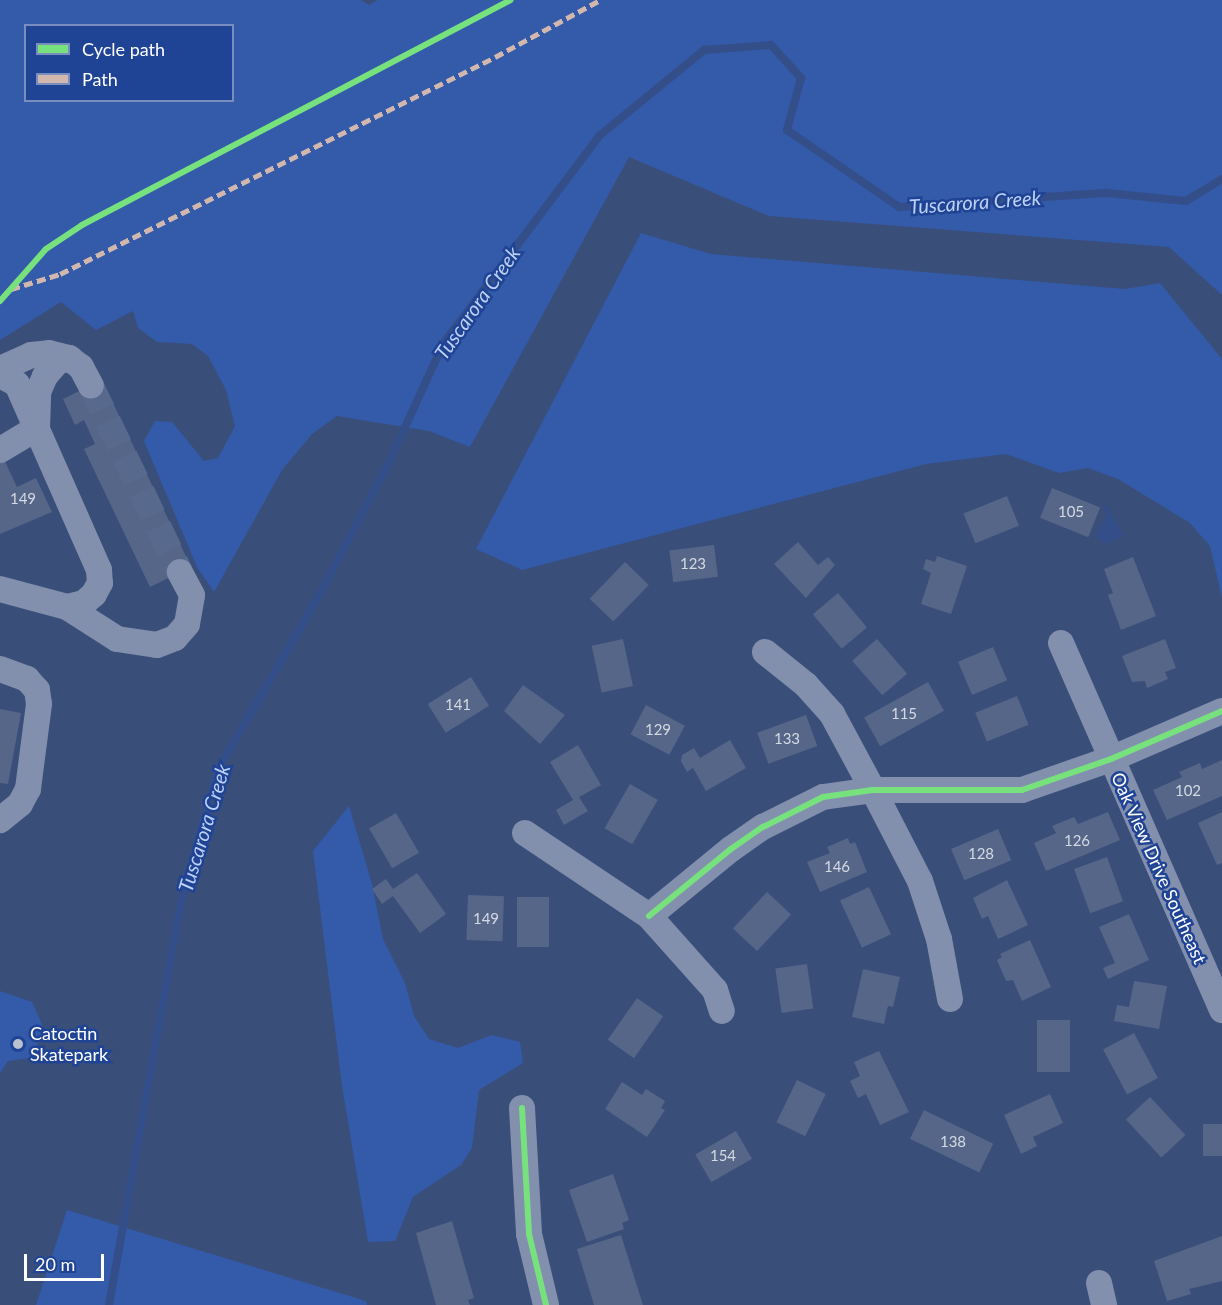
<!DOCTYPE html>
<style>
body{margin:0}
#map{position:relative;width:1222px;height:1305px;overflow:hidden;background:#3a4e7a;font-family:Lato,sans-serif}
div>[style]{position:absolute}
.green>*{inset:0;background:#345aaa}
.water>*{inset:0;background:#344e89}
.stream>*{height:8px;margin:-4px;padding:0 4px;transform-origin:4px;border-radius:4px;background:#344e89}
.building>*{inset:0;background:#566689;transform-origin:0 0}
.minor-tunnel>*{height:26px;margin-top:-13px;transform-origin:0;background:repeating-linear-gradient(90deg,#58698e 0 26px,transparent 0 39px)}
.minor>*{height:26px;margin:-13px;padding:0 13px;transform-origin:13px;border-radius:13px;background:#828fad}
.quiet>*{height:4.5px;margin-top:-2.25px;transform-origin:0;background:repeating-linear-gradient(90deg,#d1b7ad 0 9px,transparent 0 13.5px)}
.cycleway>*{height:6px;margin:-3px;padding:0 3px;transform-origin:3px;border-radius:3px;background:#77e17e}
.dots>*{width:16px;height:16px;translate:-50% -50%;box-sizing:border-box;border:3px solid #1f4395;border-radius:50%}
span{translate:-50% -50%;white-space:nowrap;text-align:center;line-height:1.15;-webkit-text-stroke:5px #1f4395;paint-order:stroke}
.number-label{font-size:15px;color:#d5d9e2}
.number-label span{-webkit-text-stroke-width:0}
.street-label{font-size:18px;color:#fff}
.poi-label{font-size:18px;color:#fff}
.left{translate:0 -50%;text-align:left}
.water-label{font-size:20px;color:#bed0f5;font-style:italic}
.legend{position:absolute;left:24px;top:24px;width:210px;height:78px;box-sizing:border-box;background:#1f4395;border:2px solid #798ebf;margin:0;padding:8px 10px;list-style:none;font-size:18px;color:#fff}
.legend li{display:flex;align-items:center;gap:12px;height:30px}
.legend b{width:30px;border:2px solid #798ebf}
.scale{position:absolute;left:24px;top:1254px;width:80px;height:27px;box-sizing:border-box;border:3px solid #fff;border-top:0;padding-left:8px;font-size:18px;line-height:21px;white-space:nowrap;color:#fff;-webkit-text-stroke:4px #1f4395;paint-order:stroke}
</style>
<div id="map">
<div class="green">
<div style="clip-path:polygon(evenodd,0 0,361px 0,369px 5px,378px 0,1222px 0,1222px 295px,1169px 247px,769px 216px,629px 157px,470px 447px,429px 431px,337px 416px,312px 434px,282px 470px,214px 592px,197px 567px,144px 441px,155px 421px,172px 422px,204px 461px,218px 458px,235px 426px,226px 390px,208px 356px,192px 344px,157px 342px,138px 328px,133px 311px,96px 330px,61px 302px,0 340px,0 0,26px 26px,232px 26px,232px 100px,26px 100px,26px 26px)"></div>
<div style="clip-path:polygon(641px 233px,711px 254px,1125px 289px,1160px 283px,1222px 359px,1222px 598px,1210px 546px,1190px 523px,1118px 479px,1088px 468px,1059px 473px,1006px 454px,926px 464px,522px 570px,476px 549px)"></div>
<div style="clip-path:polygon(349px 806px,372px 884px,383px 939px,405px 983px,414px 1016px,429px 1039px,458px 1048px,492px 1035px,520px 1042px,523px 1063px,479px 1090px,472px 1148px,461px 1165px,413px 1197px,395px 1241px,368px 1242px,342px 1086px,313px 851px)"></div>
<div style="clip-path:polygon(0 991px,32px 1002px,45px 1031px,29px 1058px,8px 1061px,0 1073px)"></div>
<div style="clip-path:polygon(67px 1210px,366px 1301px,367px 1305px,36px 1305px)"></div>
</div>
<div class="water">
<div style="clip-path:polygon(1107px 505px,1123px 536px,1107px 544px,1097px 539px,1096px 534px,1107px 515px,1103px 507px)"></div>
</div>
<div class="stream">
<div style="left:109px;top:1305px;width:409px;rotate:-79.9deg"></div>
<div style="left:181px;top:902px;width:136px;rotate:-74.6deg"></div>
<div style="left:217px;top:771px;width:207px;rotate:-59.8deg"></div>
<div style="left:321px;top:592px;width:149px;rotate:-62.4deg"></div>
<div style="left:390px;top:460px;width:128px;rotate:-65.4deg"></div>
<div style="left:443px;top:344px;width:260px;rotate:-53.1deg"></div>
<div style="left:599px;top:136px;width:136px;rotate:-39.3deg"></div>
<div style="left:704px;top:50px;width:67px;rotate:-4.3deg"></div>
<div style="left:771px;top:45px;width:45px;rotate:47.7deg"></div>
<div style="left:801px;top:78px;width:54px;rotate:105.1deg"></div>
<div style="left:787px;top:130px;width:136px;rotate:34.5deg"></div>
<div style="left:899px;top:207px;width:208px;rotate:-3.9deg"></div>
<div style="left:1107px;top:193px;width:79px;rotate:5.8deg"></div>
<div style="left:1186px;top:201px;width:42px;rotate:-31.4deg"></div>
</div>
<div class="building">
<div style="clip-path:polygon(102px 380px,191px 567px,150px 587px,84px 449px,95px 444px,84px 420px,75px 425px,63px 399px)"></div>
<div style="clip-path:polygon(0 451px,17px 487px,36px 478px,52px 512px,0 534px)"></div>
<div style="left:1052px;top:488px;width:52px;height:32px;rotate:22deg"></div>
<div style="left:1007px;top:496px;width:32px;height:47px;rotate:68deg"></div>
<div style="clip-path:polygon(798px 542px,818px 565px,828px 557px,835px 565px,806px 598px,774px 564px)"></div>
<div style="left:714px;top:545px;width:32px;height:45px;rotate:83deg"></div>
<div style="clip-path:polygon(937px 556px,967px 566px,951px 614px,921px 604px,931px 573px,923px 569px,926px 559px,935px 562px)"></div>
<div style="clip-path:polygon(1133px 557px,1156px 616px,1121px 630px,1108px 595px,1113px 593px,1104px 569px)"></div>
<div style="left:625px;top:562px;width:33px;height:51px;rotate:44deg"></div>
<div style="left:838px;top:593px;width:45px;height:33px;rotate:50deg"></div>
<div style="left:623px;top:639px;width:48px;height:32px;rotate:78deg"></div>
<div style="left:877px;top:639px;width:46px;height:33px;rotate:49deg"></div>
<div style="clip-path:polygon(1165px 639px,1176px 668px,1165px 672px,1168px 679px,1147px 688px,1145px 681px,1132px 682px,1122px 656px)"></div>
<div style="left:993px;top:647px;width:36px;height:38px;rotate:67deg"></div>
<div style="left:471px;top:677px;width:34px;height:51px;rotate:58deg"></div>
<div style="left:928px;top:682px;width:33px;height:73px;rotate:61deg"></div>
<div style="clip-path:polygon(523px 685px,565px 715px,540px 744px,504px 711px)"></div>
<div style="left:1017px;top:696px;width:31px;height:45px;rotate:68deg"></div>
<div style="left:646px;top:705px;width:44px;height:33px;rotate:28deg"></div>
<div style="clip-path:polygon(0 709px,21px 713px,8px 784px,0 783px)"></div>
<div style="left:806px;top:715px;width:33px;height:52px;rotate:70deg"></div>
<div style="clip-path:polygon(730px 740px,746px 768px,706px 791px,693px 768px,687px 772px,681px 761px,682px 755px,694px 748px,700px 758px)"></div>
<div style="clip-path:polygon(578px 745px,601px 785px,579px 797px,588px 811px,564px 825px,556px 810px,573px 800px,550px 762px)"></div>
<div style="clip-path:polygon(1222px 760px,1222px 796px,1167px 820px,1153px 790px,1182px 777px,1179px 772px,1200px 763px,1202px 769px)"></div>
<div style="left:630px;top:784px;width:32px;height:51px;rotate:30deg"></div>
<div style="clip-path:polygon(1108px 812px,1120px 840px,1046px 871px,1034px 843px,1056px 833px,1052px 826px,1074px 817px,1078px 824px)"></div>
<div style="clip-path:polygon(1222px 812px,1222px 863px,1217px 865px,1198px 823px)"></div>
<div style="left:396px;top:813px;width:46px;height:31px;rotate:60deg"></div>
<div style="left:998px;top:829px;width:34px;height:51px;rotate:67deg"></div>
<div style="clip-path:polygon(848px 838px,850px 844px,855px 842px,867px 872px,820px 892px,807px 862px,830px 853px,827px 847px)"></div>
<div style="left:1107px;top:857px;width:47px;height:35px;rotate:70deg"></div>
<div style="clip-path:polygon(417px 873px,446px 914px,420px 933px,393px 896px,382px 904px,372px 889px,386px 879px,393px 889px)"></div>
<div style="clip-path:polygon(1007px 880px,1028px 925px,998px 939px,988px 916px,982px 919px,973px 898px)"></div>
<div style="left:869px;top:887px;width:52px;height:32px;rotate:65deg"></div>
<div style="left:767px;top:892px;width:33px;height:50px;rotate:43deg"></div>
<div style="left:468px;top:895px;width:36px;height:45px;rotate:2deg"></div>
<div style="left:517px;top:897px;width:32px;height:50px"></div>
<div style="clip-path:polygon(1129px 914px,1149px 960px,1108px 979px,1103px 968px,1115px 963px,1099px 927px)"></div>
<div style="clip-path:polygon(1030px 940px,1051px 987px,1022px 1001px,1013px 980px,1006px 981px,997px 960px,1002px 957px,1000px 954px)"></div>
<div style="left:807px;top:964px;width:45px;height:32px;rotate:82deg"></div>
<div style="clip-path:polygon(863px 969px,900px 977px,893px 1007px,888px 1006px,884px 1024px,852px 1017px)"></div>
<div style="clip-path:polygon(1134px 981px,1167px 986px,1159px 1029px,1114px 1021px,1117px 1005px,1129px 1007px)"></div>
<div style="left:637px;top:998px;width:32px;height:51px;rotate:35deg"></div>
<div style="left:1037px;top:1020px;width:33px;height:52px"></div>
<div style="left:1134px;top:1033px;width:51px;height:35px;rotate:62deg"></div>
<div style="clip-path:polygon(879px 1051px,909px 1112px,880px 1125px,866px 1094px,858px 1098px,850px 1081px,860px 1076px,854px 1062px)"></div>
<div style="left:797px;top:1080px;width:32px;height:47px;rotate:26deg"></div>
<div style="clip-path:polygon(622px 1082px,642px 1095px,646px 1089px,665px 1101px,661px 1108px,665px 1110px,647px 1137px,605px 1109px)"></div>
<div style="clip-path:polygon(1050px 1094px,1063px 1123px,1033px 1137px,1037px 1146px,1021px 1154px,1004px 1115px)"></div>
<div style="left:1150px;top:1097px;width:52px;height:33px;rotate:47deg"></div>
<div style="left:924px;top:1110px;width:77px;height:32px;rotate:26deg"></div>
<div style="left:1203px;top:1124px;width:19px;height:32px"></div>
<div style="left:736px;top:1131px;width:32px;height:47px;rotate:60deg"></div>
<div style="clip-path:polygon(613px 1174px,629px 1220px,622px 1223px,624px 1229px,587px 1242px,569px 1190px)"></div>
<div style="clip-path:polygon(452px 1221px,474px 1298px,468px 1300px,470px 1305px,436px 1305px,416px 1233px)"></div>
<div style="clip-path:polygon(621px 1235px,643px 1305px,594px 1305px,577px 1249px)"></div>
<div style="clip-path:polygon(1222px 1236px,1222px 1281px,1189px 1289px,1191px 1294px,1167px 1301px,1154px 1261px)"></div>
</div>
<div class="minor-tunnel">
<div style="left:91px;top:386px;width:206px;rotate:64.4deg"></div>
</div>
<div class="minor">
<div style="left:0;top:369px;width:34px;rotate:-24deg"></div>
<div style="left:31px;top:355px;width:18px;rotate:-6deg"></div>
<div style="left:49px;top:353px;width:21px;rotate:14deg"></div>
<div style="left:69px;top:358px;width:15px;rotate:37deg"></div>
<div style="left:81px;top:367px;width:21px;rotate:62deg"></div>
<div style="left:0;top:375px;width:19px;rotate:28deg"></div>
<div style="left:17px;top:384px;width:203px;rotate:66.2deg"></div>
<div style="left:99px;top:570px;width:13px;rotate:86deg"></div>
<div style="left:100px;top:583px;width:13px;rotate:119deg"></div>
<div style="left:94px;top:594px;width:13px;rotate:138deg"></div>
<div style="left:84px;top:603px;width:17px;rotate:167deg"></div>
<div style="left:0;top:450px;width:43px;rotate:-30.7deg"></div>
<div style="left:37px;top:428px;width:36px;rotate:-88deg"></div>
<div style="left:38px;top:392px;width:17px;rotate:-66deg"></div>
<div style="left:45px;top:376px;width:18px;rotate:-49deg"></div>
<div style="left:57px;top:362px;width:13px;rotate:-18deg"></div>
<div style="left:0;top:589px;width:69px;rotate:15deg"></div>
<div style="left:67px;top:607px;width:59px;rotate:32.6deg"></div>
<div style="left:117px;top:639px;width:40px;rotate:8.5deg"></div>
<div style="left:157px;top:645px;width:19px;rotate:-21deg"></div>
<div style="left:175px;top:638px;width:18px;rotate:-49deg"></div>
<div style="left:187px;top:624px;width:29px;rotate:-80deg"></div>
<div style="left:192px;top:595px;width:26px;rotate:-118deg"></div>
<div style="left:1061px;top:643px;width:401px;rotate:66.3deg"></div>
<div style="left:765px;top:652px;width:53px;rotate:38.8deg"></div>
<div style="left:806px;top:685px;width:39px;rotate:48deg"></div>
<div style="left:832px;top:714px;width:86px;rotate:61.7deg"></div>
<div style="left:873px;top:790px;width:102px;rotate:62.7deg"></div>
<div style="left:920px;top:881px;width:61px;rotate:71.9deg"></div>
<div style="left:939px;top:939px;width:61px;rotate:79.6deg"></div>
<div style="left:0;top:669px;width:29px;rotate:20deg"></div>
<div style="left:27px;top:679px;width:15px;rotate:48deg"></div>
<div style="left:37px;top:690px;width:14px;rotate:82deg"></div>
<div style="left:39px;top:704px;width:86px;rotate:97.4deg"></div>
<div style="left:28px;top:789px;width:17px;rotate:118deg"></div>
<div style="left:20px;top:804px;width:26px;rotate:141deg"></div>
<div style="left:525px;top:833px;width:149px;rotate:33.8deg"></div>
<div style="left:649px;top:916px;width:99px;rotate:48.3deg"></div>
<div style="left:715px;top:990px;width:22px;rotate:72deg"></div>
<div style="left:649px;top:916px;width:106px;rotate:-39.3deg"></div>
<div style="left:731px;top:849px;width:39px;rotate:-35deg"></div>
<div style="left:763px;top:827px;width:67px;rotate:-26.6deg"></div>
<div style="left:823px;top:797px;width:50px;rotate:-8deg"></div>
<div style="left:873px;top:790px;width:149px"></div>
<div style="left:1022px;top:790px;width:94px;rotate:-19.2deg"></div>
<div style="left:1111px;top:759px;width:121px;rotate:-23.4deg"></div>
<div style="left:522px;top:1108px;width:126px;rotate:86.8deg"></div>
<div style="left:529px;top:1234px;width:73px;rotate:76.5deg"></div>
<div style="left:1099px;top:1283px;width:23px;rotate:77deg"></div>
</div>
<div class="quiet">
<div style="left:11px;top:289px;width:51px;rotate:-17deg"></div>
<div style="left:60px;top:274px;width:486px;rotate:-26.5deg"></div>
<div style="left:495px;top:57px;width:119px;rotate:-28.5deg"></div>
</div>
<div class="cycleway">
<div style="left:0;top:301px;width:69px;rotate:-48.5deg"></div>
<div style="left:46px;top:249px;width:43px;rotate:-33.7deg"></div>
<div style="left:82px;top:225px;width:484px;rotate:-27.7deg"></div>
<div style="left:649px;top:916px;width:106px;rotate:-39.3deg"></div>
<div style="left:731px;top:849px;width:39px;rotate:-35deg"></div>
<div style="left:763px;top:827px;width:67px;rotate:-26.6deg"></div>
<div style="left:823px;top:797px;width:50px;rotate:-8deg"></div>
<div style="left:873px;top:790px;width:149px"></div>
<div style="left:1022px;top:790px;width:94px;rotate:-19.2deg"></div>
<div style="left:1111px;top:759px;width:121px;rotate:-23.4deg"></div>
<div style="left:522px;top:1108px;width:126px;rotate:86.8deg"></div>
<div style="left:529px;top:1234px;width:73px;rotate:76.5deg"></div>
</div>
<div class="dots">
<div style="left:18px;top:1044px;background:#bac1d0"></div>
</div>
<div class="number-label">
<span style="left:23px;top:499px">149</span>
<span style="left:1071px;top:512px">105</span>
<span style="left:693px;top:564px">123</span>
<span style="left:458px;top:705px">141</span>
<span style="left:904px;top:714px">115</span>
<span style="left:658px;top:730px">129</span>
<span style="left:787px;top:739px">133</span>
<span style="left:1188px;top:791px">102</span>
<span style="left:1077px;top:841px">126</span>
<span style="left:981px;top:854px">128</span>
<span style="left:837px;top:867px">146</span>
<span style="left:486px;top:919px">149</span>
<span style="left:953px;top:1142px">138</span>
<span style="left:723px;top:1156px">154</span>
</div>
<div class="street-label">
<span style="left:1159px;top:868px;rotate:66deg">Oak View Drive Southeast</span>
</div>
<div class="poi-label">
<span class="left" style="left:30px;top:1044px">Catoctin<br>Skatepark</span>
</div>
<div class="water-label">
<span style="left:975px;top:202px;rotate:-4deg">Tuscarora Creek</span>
<span style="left:477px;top:303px;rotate:-55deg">Tuscarora Creek</span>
<span style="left:204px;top:828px;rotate:-73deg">Tuscarora Creek</span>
</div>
<ul class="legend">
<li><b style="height:8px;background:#77e17e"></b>Cycle path</li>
<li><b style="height:8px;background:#d1b7ad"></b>Path</li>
</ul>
<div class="scale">20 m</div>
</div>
